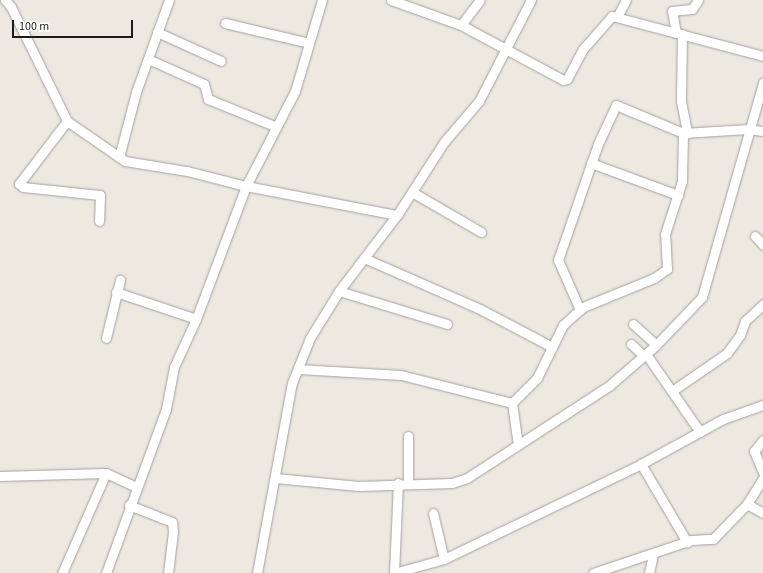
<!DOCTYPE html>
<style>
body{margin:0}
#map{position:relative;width:763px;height:573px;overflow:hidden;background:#ede8e0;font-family:"Source Sans 3",sans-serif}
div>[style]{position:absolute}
.roads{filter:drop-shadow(0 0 1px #a2a2a2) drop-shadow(0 0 1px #a2a2a2)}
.street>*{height:9px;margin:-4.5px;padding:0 4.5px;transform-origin:4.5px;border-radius:4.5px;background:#fff}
span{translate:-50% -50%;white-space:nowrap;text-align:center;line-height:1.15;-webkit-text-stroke:3px #fff;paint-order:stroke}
.scale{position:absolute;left:12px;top:20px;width:121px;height:18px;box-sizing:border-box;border:2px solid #1b1b1b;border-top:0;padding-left:5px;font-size:12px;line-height:14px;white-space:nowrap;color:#1b1b1b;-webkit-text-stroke:3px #fff;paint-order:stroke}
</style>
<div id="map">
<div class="roads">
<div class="street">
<div style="left:5px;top:0;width:9px;rotate:49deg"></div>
<div style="left:11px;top:7px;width:127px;rotate:63.8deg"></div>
<div style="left:67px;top:121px;width:70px;rotate:34.6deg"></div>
<div style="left:125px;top:161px;width:63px;rotate:9.2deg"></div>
<div style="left:187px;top:171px;width:61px;rotate:14.3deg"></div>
<div style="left:246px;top:186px;width:154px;rotate:10.9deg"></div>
<div style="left:397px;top:215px;width:87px;rotate:-57.2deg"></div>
<div style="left:444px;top:142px;width:54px;rotate:-49.5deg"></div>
<div style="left:479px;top:101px;width:114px;rotate:-62.8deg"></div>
<div style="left:391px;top:0;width:74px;rotate:19.7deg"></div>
<div style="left:461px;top:25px;width:116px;rotate:28.3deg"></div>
<div style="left:563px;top:80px;width:4px;rotate:-14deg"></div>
<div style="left:567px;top:79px;width:34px;rotate:-62deg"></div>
<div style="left:583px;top:49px;width:44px;rotate:-48.7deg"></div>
<div style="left:612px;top:16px;width:156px;rotate:14.8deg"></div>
<div style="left:617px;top:17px;width:19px;rotate:-62deg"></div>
<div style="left:225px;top:23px;width:86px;rotate:13.4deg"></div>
<div style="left:461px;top:25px;width:31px;rotate:-53deg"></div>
<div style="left:157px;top:32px;width:70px;rotate:24.4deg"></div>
<div style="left:676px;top:33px;width:22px;rotate:-100deg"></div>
<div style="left:672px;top:11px;width:20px;rotate:-6deg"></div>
<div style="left:692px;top:9px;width:11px;rotate:-56deg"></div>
<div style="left:682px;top:34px;width:67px;rotate:90.9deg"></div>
<div style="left:681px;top:101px;width:33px;rotate:79deg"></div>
<div style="left:148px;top:59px;width:61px;rotate:24.1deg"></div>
<div style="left:204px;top:84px;width:16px;rotate:75deg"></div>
<div style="left:208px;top:99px;width:74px;rotate:22.1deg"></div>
<div style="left:67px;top:121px;width:79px;rotate:127.3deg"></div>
<div style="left:19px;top:184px;width:5px;rotate:37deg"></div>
<div style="left:23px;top:187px;width:77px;rotate:5.9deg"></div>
<div style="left:100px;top:195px;width:26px;rotate:92deg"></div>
<div style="left:119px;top:157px;width:67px;rotate:-75.3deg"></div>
<div style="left:136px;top:92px;width:98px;rotate:-70.3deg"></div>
<div style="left:591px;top:163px;width:93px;rotate:20.2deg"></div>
<div style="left:412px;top:192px;width:80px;rotate:30.1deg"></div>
<div style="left:755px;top:236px;width:12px;rotate:48deg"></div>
<div style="left:364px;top:258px;width:127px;rotate:23.7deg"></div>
<div style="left:480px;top:309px;width:81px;rotate:27.8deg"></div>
<div style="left:339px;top:291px;width:113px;rotate:17deg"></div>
<div style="left:116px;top:292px;width:84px;rotate:18.6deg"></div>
<div style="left:580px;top:310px;width:55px;rotate:-113.7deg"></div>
<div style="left:558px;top:260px;width:123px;rotate:-71deg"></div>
<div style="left:598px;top:144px;width:43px;rotate:-65.2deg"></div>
<div style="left:616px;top:105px;width:73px;rotate:22.7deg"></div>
<div style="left:683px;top:133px;width:65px;rotate:-3.5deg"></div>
<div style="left:748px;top:129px;width:15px;rotate:8deg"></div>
<div style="left:633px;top:324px;width:31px;rotate:42deg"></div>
<div style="left:106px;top:338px;width:60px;rotate:-76.4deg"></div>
<div style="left:631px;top:344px;width:18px;rotate:43deg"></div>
<div style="left:646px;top:354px;width:95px;rotate:55.3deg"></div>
<div style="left:298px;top:369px;width:103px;rotate:3.3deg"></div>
<div style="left:401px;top:375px;width:114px;rotate:14.2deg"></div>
<div style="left:512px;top:403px;width:42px;rotate:81.9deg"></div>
<div style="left:672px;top:391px;width:67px;rotate:-34.6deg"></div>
<div style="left:727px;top:353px;width:22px;rotate:-54deg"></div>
<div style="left:740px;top:335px;width:15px;rotate:-70deg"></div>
<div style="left:745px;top:321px;width:25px;rotate:-43deg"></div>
<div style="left:512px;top:403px;width:35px;rotate:-45deg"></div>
<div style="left:537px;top:378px;width:59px;rotate:-63.9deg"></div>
<div style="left:563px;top:325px;width:27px;rotate:-42deg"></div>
<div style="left:583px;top:307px;width:77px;rotate:-22.2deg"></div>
<div style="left:654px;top:278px;width:16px;rotate:-35deg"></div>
<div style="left:667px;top:269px;width:35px;rotate:-93deg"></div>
<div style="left:665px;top:234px;width:56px;rotate:-72.2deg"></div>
<div style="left:682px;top:181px;width:48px;rotate:-88.8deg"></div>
<div style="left:408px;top:436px;width:46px;rotate:90deg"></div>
<div style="left:763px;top:440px;width:14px;rotate:129deg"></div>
<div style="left:754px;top:451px;width:23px;rotate:67deg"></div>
<div style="left:641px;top:464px;width:91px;rotate:59.5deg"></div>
<div style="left:106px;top:473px;width:33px;rotate:25deg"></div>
<div style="left:0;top:476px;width:106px;rotate:-1.6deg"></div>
<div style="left:106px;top:473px;width:109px;rotate:113.7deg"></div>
<div style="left:275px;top:478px;width:84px;rotate:5.4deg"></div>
<div style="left:359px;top:486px;width:93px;rotate:-1.8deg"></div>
<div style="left:452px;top:483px;width:16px;rotate:-18deg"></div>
<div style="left:467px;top:478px;width:171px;rotate:-33deg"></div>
<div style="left:610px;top:385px;width:61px;rotate:-41deg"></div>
<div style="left:656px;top:345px;width:66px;rotate:-46.2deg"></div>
<div style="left:702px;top:297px;width:223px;rotate:-74.1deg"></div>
<div style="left:747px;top:504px;width:18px;rotate:29deg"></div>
<div style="left:129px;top:505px;width:46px;rotate:21.6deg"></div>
<div style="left:172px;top:522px;width:10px;rotate:84deg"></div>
<div style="left:173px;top:532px;width:41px;rotate:97deg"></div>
<div style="left:433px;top:513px;width:47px;rotate:76.6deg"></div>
<div style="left:106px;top:573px;width:175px;rotate:-69.9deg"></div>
<div style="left:166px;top:409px;width:43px;rotate:-79.2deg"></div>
<div style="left:174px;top:367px;width:53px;rotate:-65.4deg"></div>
<div style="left:196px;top:319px;width:142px;rotate:-69.4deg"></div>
<div style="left:246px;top:186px;width:107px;rotate:-62.7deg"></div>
<div style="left:295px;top:91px;width:95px;rotate:-73.5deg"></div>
<div style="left:257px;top:573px;width:193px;rotate:-79.6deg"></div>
<div style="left:292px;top:383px;width:48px;rotate:-68.2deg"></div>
<div style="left:310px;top:338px;width:55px;rotate:-58.3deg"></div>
<div style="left:339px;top:291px;width:96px;rotate:-52.7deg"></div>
<div style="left:394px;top:573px;width:52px;rotate:-15.6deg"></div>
<div style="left:444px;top:559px;width:219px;rotate:-25.7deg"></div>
<div style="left:641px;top:464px;width:94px;rotate:-28.8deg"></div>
<div style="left:723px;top:419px;width:42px;rotate:-19.3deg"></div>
<div style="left:394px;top:573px;width:90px;rotate:-87.5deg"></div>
<div style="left:593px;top:573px;width:103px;rotate:-18.6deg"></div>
<div style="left:691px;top:540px;width:22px;rotate:-3deg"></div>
<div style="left:713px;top:539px;width:49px;rotate:-45.8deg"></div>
<div style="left:747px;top:504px;width:31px;rotate:-58deg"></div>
<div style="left:649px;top:573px;width:19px;rotate:-78deg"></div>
</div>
</div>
<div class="scale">100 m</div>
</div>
